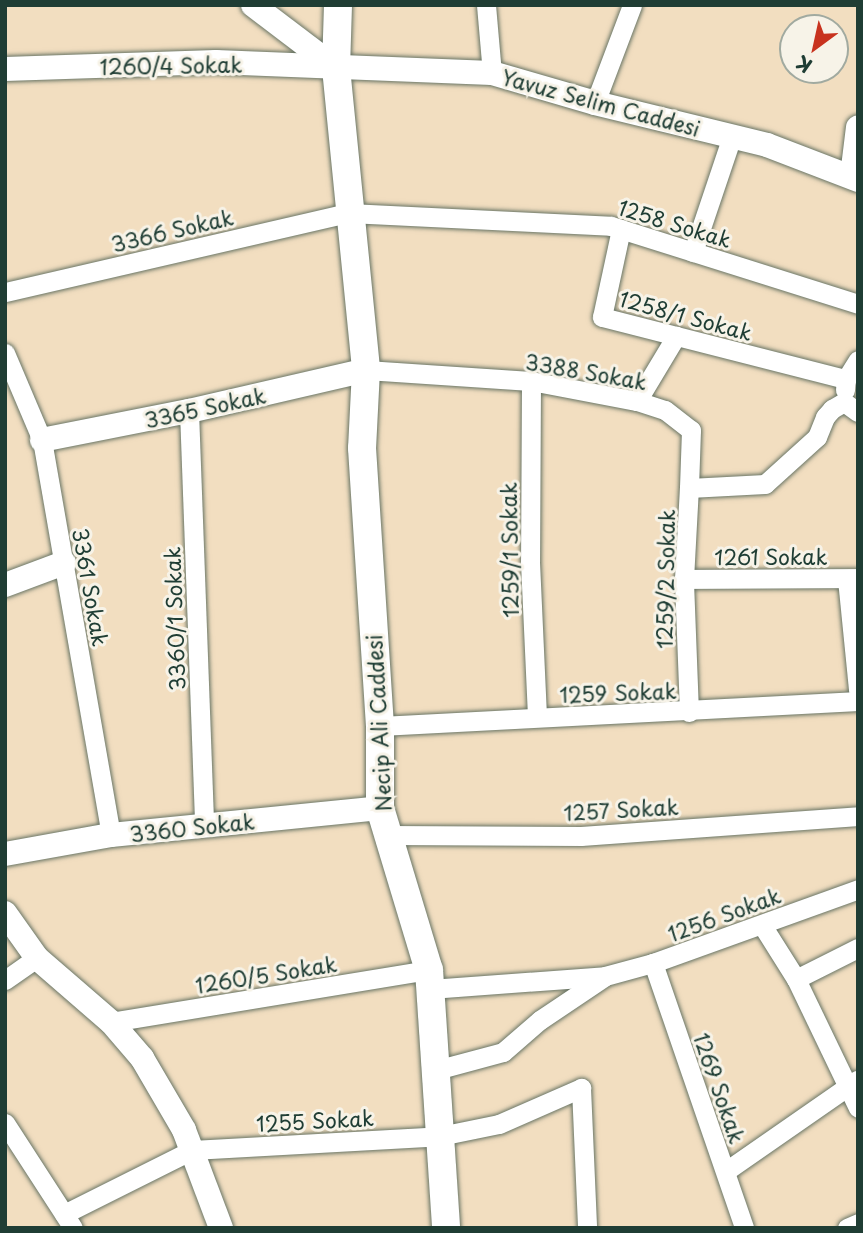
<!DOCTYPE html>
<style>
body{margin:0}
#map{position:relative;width:863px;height:1233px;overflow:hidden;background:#f2dec0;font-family:"Playpen Sans",sans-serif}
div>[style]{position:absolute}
.roads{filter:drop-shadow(0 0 2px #697565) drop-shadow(0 0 2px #697565)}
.minor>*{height:19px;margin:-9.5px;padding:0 9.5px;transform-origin:9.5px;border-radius:9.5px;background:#fff}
.tertiary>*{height:24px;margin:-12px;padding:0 12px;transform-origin:12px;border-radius:12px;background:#fff}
.secondary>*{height:28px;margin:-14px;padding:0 14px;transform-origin:14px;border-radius:14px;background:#fff}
span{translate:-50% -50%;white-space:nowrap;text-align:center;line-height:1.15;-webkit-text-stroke:6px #f7f3e8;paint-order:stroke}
.street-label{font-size:21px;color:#1f3d34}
.frame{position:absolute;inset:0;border:7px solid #1f3d34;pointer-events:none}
.north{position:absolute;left:779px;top:14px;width:70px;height:70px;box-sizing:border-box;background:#f7f3e8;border:2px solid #a1aaa0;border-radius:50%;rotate:213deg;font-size:19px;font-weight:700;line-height:28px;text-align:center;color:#1f3d34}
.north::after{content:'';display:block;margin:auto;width:24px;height:32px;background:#c8321e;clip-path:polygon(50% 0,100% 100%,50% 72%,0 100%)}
</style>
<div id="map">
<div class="roads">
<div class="minor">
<div style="left:486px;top:5px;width:68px;rotate:85deg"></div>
<div style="left:595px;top:103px;width:105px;rotate:-69.3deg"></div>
<div style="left:621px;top:229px;width:90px;rotate:102.2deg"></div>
<div style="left:602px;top:317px;width:252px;rotate:14.3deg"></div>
<div style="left:693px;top:252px;width:122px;rotate:-71.4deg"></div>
<div style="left:5px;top:292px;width:352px;rotate:-13deg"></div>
<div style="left:348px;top:213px;width:263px;rotate:2.8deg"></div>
<div style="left:611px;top:226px;width:259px;rotate:17.5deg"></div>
<div style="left:5px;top:353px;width:95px;rotate:67deg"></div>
<div style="left:42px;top:440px;width:401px;rotate:80.1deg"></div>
<div style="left:366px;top:370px;width:165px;rotate:3.8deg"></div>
<div style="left:531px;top:381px;width:108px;rotate:10.7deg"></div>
<div style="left:637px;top:401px;width:29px;rotate:18deg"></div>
<div style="left:665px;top:410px;width:33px;rotate:38deg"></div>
<div style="left:691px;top:430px;width:58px;rotate:92deg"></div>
<div style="left:689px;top:488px;width:76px;rotate:-3deg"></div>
<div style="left:765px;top:484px;width:70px;rotate:-42.1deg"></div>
<div style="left:817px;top:437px;width:22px;rotate:-68deg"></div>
<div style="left:825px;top:417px;width:11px;rotate:-49deg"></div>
<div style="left:832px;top:409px;width:14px;rotate:-30deg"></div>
<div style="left:844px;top:402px;width:17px;rotate:36deg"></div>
<div style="left:531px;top:381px;width:181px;rotate:90.3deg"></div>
<div style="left:530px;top:562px;width:155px;rotate:87.4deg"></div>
<div style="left:845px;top:390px;width:11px;rotate:-85deg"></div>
<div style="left:846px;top:379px;width:22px;rotate:-58deg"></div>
<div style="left:637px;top:401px;width:76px;rotate:-59deg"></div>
<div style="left:189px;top:411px;width:415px;rotate:87.9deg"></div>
<div style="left:684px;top:579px;width:174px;rotate:-0.3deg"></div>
<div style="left:847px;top:579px;width:112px;rotate:84.3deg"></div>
<div style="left:689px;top:712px;width:133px;rotate:-92.2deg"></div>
<div style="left:684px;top:579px;width:91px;rotate:-86.9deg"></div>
<div style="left:380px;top:726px;width:479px;rotate:-3deg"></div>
<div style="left:386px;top:835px;width:195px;rotate:0.3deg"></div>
<div style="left:581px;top:836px;width:278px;rotate:-4.1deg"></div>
<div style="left:762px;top:925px;width:64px;rotate:57.8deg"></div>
<div style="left:796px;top:979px;width:143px;rotate:64.3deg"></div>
<div style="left:653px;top:963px;width:280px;rotate:71deg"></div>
<div style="left:796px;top:979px;width:69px;rotate:-26.6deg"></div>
<div style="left:5px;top:980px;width:39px;rotate:-35deg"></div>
<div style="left:430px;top:989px;width:175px;rotate:-4.2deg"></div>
<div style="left:605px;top:976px;width:50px;rotate:-15.2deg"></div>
<div style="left:653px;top:963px;width:218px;rotate:-19.8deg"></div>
<div style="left:111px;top:1022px;width:322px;rotate:-9.3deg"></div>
<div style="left:436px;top:1070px;width:69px;rotate:-15deg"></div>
<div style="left:503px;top:1052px;width:49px;rotate:-40.9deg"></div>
<div style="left:540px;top:1020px;width:77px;rotate:-33.9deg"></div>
<div style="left:5px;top:1123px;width:125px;rotate:57.1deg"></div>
<div style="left:726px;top:1171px;width:160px;rotate:-34.8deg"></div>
<div style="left:64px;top:1214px;width:143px;rotate:-26.6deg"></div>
<div style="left:192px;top:1150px;width:248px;rotate:-3.2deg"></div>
<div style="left:440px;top:1136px;width:60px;rotate:-11.5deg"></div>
<div style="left:499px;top:1124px;width:90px;rotate:-23.7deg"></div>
<div style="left:581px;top:1088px;width:140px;rotate:87.5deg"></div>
<div style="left:847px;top:1228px;width:12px;rotate:-24deg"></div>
</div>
<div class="tertiary">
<div style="left:253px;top:5px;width:104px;rotate:37.2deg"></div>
<div style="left:5px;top:69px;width:211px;rotate:-1.9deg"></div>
<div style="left:216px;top:62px;width:276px;rotate:2.3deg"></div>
<div style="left:492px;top:73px;width:107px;rotate:16.2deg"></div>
<div style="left:595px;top:103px;width:177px;rotate:13.7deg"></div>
<div style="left:767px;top:145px;width:97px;rotate:21deg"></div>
<div style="left:852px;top:176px;width:49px;rotate:-83deg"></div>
<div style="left:42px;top:440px;width:150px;rotate:-11.2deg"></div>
<div style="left:189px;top:411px;width:182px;rotate:-13deg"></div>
<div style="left:5px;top:585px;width:63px;rotate:-20.4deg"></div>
<div style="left:5px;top:854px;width:108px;rotate:-10.2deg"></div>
<div style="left:111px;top:835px;width:270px;rotate:-5.7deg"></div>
<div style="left:5px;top:913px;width:55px;rotate:54.6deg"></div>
<div style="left:37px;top:958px;width:98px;rotate:40.9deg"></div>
<div style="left:111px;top:1022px;width:48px;rotate:49.3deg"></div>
<div style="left:142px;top:1058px;width:83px;rotate:59.7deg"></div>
<div style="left:184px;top:1130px;width:105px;rotate:69.3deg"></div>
</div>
<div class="secondary">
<div style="left:338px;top:5px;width:63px;rotate:91.8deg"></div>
<div style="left:336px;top:68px;width:303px;rotate:84.3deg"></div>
<div style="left:366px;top:370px;width:78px;rotate:92.9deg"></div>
<div style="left:362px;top:448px;width:279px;rotate:86.3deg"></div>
<div style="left:380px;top:726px;width:82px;rotate:90deg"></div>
<div style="left:380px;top:808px;width:169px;rotate:73.2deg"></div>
<div style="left:429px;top:970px;width:259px;rotate:86.2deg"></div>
</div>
</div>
<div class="street-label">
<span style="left:171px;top:65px;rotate:-1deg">1260/4 Sokak</span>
<span style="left:601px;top:102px;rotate:15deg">Yavuz Selim Caddesi</span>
<span style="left:675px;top:223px;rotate:17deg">1258 Sokak</span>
<span style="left:172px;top:230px;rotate:-13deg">3366 Sokak</span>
<span style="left:686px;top:315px;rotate:15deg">1258/1 Sokak</span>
<span style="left:586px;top:371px;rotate:10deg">3388 Sokak</span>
<span style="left:205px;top:407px;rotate:-12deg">3365 Sokak</span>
<span style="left:509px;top:550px;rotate:-91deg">1259/1 Sokak</span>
<span style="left:771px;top:556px">1261 Sokak</span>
<span style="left:665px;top:579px;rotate:-89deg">1259/2 Sokak</span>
<span style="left:91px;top:587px;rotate:80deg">3361 Sokak</span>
<span style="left:174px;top:619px;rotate:-92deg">3360/1 Sokak</span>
<span style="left:618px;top:692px;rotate:-2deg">1259 Sokak</span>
<span style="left:378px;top:723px;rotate:-93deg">Necip Ali Caddesi</span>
<span style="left:621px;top:809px;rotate:-3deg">1257 Sokak</span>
<span style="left:192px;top:827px;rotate:-6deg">3360 Sokak</span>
<span style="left:724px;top:914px;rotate:-20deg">1256 Sokak</span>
<span style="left:266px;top:974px;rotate:-9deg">1260/5 Sokak</span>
<span style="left:720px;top:1088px;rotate:71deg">1269 Sokak</span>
<span style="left:315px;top:1120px;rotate:-3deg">1255 Sokak</span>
</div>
<div class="frame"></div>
<div class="north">K</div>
</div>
